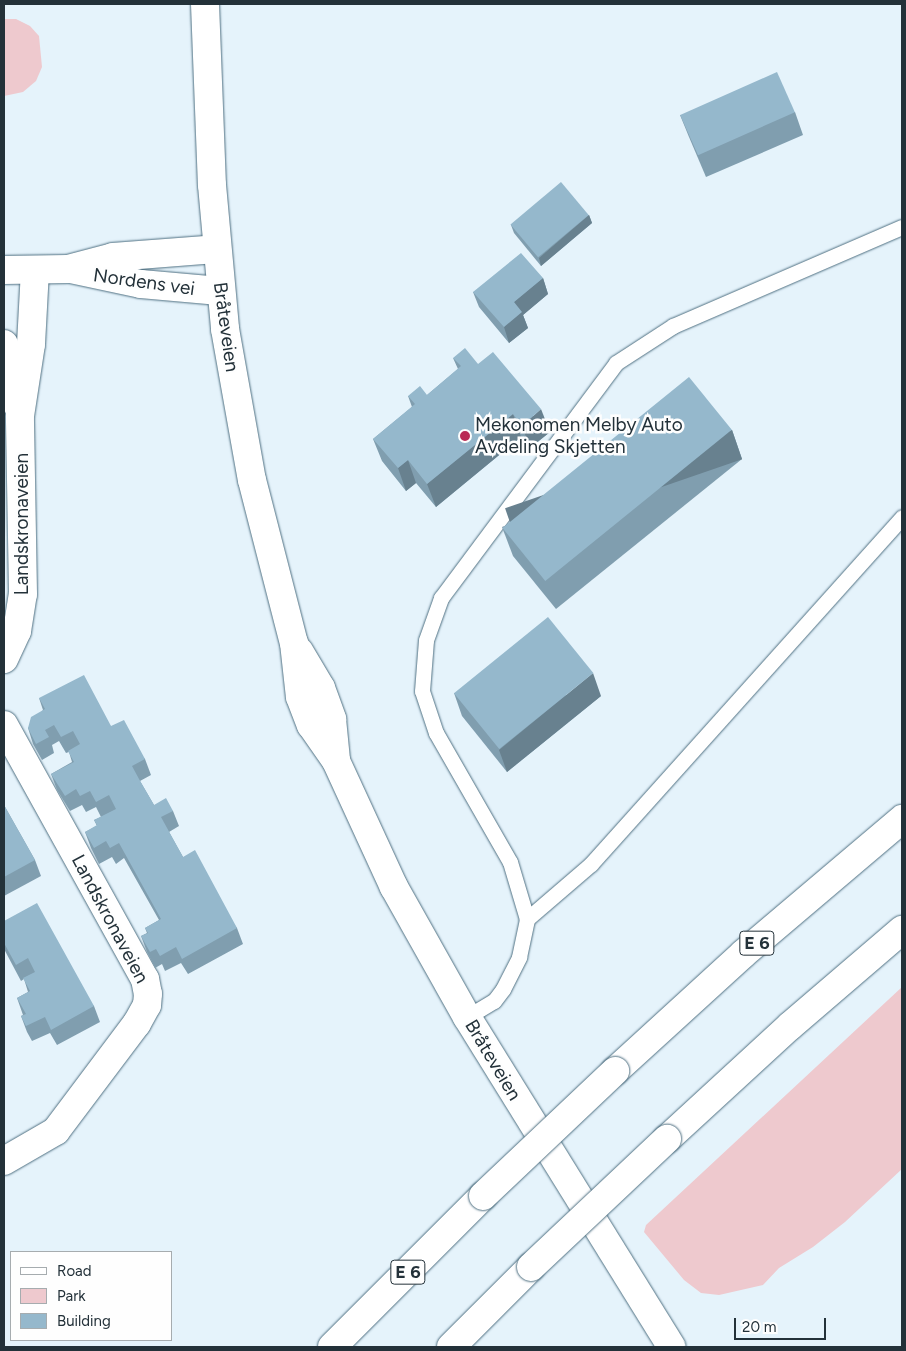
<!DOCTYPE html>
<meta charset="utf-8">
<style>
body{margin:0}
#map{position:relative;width:906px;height:1351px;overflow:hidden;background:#e5f3fb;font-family:Figtree,sans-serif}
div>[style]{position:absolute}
.green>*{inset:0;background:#eec9ce}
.roads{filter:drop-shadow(0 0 1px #4f7082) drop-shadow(0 0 1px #4f7082)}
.lane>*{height:15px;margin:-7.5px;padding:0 7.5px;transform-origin:7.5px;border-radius:7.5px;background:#fff}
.street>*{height:28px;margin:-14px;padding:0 14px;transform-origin:14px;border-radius:14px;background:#fff}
.secondary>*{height:28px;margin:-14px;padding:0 14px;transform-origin:14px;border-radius:14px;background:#fff}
.highway>*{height:28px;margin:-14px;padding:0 14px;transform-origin:14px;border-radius:14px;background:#fff}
.bridges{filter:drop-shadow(0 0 1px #4f7082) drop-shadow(0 0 1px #4f7082)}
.highway-bridge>*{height:28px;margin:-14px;padding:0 14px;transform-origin:14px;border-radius:14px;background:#fff}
.wall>*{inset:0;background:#809eaf}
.shaded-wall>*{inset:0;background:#68818f;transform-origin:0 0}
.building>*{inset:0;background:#95b8cc;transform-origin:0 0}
.dots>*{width:14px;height:14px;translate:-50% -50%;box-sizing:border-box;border:2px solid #fefefe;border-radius:50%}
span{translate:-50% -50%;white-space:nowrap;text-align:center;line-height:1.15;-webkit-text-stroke:5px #fefefe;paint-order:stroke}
.shield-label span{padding:1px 4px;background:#fefefe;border:1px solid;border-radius:4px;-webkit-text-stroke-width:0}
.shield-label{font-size:18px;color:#233139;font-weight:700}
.street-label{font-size:19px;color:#233139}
.poi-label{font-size:19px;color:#233139}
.left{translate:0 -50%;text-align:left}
.frame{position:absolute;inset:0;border:5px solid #233139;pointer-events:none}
.legend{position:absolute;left:10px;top:1251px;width:162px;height:90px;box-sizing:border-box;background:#fefefe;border:1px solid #a6acaf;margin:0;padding:6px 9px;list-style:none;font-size:15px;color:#233139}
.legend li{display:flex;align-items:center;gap:10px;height:25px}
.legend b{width:25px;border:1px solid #a6acaf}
.scale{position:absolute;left:734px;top:1318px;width:92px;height:22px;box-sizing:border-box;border:2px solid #233139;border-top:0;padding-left:6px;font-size:15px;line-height:18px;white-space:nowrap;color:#233139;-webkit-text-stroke:4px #fefefe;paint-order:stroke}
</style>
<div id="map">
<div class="green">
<div style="clip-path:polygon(4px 19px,16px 19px,30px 26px,39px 36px,42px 67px,36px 81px,23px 92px,4px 96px)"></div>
<div style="clip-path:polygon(902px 987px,902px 1169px,845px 1222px,813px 1247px,779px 1268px,763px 1285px,719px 1295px,701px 1293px,684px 1280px,644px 1232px,646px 1225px)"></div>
</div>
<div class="roads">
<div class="lane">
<div style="left:527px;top:919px;width:84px;rotate:-40.7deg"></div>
<div style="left:591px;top:864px;width:466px;rotate:-48.1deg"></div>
<div style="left:467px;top:1017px;width:31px;rotate:-31deg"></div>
<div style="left:494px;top:1001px;width:15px;rotate:-53deg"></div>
<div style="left:503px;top:989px;width:36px;rotate:-63deg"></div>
<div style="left:519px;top:957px;width:39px;rotate:-78deg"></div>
<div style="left:527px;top:919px;width:59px;rotate:-106.6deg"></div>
<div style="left:510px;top:862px;width:149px;rotate:-119.8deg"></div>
<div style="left:436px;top:733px;width:44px;rotate:-108.4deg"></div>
<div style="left:422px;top:691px;width:51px;rotate:-85.5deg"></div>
<div style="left:426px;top:640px;width:45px;rotate:-70.3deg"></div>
<div style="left:441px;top:598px;width:293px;rotate:-53.3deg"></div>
<div style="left:616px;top:363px;width:68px;rotate:-33deg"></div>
<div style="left:673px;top:326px;width:249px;rotate:-23.4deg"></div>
</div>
<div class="street">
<div style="left:4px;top:725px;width:291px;rotate:61deg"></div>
<div style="left:145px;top:979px;width:15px;rotate:79deg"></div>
<div style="left:148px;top:994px;width:11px;rotate:95deg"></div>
<div style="left:147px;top:1005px;width:21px;rotate:119deg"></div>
<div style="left:137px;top:1023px;width:135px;rotate:126.9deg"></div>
<div style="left:56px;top:1131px;width:60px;rotate:150deg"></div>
</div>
<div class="secondary">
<div style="left:205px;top:4px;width:181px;rotate:87.8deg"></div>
<div style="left:212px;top:185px;width:145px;rotate:84.8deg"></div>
<div style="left:225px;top:329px;width:153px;rotate:79.9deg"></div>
<div style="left:252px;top:480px;width:168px;rotate:75.6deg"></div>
<div style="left:294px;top:643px;width:54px;rotate:83.7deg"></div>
<div style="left:300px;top:697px;width:30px;rotate:69deg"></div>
<div style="left:311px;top:725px;width:44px;rotate:55.2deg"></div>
<div style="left:336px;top:761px;width:139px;rotate:65.3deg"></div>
<div style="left:394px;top:887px;width:149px;rotate:60.7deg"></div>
<div style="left:467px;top:1017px;width:388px;rotate:58.2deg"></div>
<div style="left:71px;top:269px;width:72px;rotate:12.1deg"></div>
<div style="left:141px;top:284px;width:79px;rotate:5.1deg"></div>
<div style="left:4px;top:270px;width:64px;rotate:-0.9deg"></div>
<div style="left:68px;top:269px;width:47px;rotate:-14.9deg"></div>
<div style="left:113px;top:257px;width:103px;rotate:-4.4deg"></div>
<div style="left:4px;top:344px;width:64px;rotate:77.3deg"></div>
<div style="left:299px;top:651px;width:43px;rotate:59.3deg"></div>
<div style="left:321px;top:688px;width:33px;rotate:70deg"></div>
<div style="left:332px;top:719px;width:41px;rotate:84.4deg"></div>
<div style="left:4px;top:659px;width:31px;rotate:-65deg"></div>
<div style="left:17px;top:631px;width:37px;rotate:-81deg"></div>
<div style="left:23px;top:594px;width:178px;rotate:-91deg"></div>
<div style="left:20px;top:416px;width:73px;rotate:-81.3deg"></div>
<div style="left:31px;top:344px;width:74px;rotate:-86.9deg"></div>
</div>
<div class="highway">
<div style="left:615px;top:1071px;width:173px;rotate:-42.4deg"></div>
<div style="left:743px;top:954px;width:209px;rotate:-40.3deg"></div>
<div style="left:667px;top:1139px;width:167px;rotate:-42.6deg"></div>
<div style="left:790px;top:1026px;width:148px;rotate:-40.6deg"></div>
<div style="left:332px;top:1347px;width:214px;rotate:-45deg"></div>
<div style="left:451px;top:1347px;width:113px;rotate:-45deg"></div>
</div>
</div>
<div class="bridges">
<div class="highway-bridge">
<div style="left:483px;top:1196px;width:182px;rotate:-43.4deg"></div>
<div style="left:531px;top:1267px;width:187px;rotate:-43.3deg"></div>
</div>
</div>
<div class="wall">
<div style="clip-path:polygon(795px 112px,803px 135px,706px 177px,689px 137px,680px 115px)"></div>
<div style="clip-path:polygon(589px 215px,592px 223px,541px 266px,514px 233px,511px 225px)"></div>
<div style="clip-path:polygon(543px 278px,548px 294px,523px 315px,528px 328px,509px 343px,479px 307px,473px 292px)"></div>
<div style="clip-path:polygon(453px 358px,478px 364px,550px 432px,530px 448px,521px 437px,436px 507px,416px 483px,406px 491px,382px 461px,373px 439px,412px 407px,408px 396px,427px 395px,458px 369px)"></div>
<div style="clip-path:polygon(732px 430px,742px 459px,556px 609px,513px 556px,502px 527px)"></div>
<div style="clip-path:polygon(454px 693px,601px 696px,507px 772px,462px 716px)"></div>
<div style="clip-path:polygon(39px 698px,111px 726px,145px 759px,151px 775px,140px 781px,154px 805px,173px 811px,179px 826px,169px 832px,183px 857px,237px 928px,243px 944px,188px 974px,181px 963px,165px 971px,162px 964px,155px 968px,147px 952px,141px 936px,147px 933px,145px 928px,159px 920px,124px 858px,116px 864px,112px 857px,99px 864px,91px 848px,85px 832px,97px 826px,94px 820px,101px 817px,96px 807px,86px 812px,82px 805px,70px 811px,57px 790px,51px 774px,72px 762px,69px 752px,66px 753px,59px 741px,52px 745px,54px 753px,42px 760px,33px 744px,28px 728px,43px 710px)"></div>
<div style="clip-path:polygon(4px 805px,35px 860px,41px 876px,4px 896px)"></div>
<div style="clip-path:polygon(4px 921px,94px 1006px,100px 1022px,57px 1045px,50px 1033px,32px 1041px,27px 1032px,21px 1016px,23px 1015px,17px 998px,28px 992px,24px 979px,21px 981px,4px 949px)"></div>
</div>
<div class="shaded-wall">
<div style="clip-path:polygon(589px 215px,592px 223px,541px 266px,539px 258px)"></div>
<div style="clip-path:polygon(543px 278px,548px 294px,523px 315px,528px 328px,509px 343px,504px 327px,514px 302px)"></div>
<div style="clip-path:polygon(541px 409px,550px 432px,530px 448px,522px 426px)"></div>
<div style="clip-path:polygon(513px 414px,521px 437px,436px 507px,427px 484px)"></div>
<div style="left:732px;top:430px;width:31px;height:240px;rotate:71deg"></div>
<div style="clip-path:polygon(408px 460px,416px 483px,406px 491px,398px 468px)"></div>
<div style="clip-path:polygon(593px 673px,601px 696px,507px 772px,499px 750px)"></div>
</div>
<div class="building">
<div style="left:777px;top:72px;width:44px;height:106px;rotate:66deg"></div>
<div style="left:561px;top:182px;width:43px;height:66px;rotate:50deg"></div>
<div style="clip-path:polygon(521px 253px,543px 278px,514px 302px,522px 312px,504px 327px,473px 292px)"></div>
<div style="clip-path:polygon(465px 348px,478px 364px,493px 352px,541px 409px,522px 426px,513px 414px,427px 484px,408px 460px,398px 468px,373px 439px,415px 404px,408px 396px,420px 386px,427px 395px,461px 366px,453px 358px)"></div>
<div style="left:689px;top:377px;width:68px;height:240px;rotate:51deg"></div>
<div style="left:548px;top:617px;width:72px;height:121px;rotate:51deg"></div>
<div style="clip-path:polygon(84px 675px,111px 726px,124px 720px,145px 759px,132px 766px,139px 779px,154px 805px,166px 798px,173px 811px,161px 817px,183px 857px,195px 850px,237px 928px,182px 959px,176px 947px,160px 956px,156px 949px,150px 952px,141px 936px,148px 933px,145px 928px,161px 919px,119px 843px,110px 848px,106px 841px,94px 848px,85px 832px,97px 825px,94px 820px,116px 809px,109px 795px,96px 802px,90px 791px,80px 796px,76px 789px,65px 796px,51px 774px,74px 762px,68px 751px,80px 744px,73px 731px,61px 737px,54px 725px,45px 730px,49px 737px,36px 744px,28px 728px,31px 717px,45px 709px,39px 698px)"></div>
<div style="clip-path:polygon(4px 805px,35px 860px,4px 877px)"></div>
<div style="clip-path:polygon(37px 903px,94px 1006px,51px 1030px,45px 1017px,26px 1026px,21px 1016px,26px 1014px,17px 998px,30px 991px,23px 978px,35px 972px,28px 958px,16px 965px,4px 943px,4px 921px)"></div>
</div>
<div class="dots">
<div style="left:465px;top:436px;background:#b92a54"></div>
</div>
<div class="shield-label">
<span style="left:757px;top:943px">E 6</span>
<span style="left:408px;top:1272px">E 6</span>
</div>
<div class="street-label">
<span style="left:144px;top:282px;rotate:8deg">Nordens vei</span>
<span style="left:226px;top:327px;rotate:82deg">Bråteveien</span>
<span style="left:22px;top:524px;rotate:-90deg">Landskronaveien</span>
<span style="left:110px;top:919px;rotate:62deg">Landskronaveien</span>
<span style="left:493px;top:1060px;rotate:59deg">Bråteveien</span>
</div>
<div class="poi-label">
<span class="left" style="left:475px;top:436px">Mekonomen Melby Auto<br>Avdeling Skjetten</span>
</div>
<div class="frame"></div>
<ul class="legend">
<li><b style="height:6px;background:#fff"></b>Road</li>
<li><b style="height:14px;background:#eec9ce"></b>Park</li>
<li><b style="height:14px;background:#95b8cc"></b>Building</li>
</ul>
<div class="scale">20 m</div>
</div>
